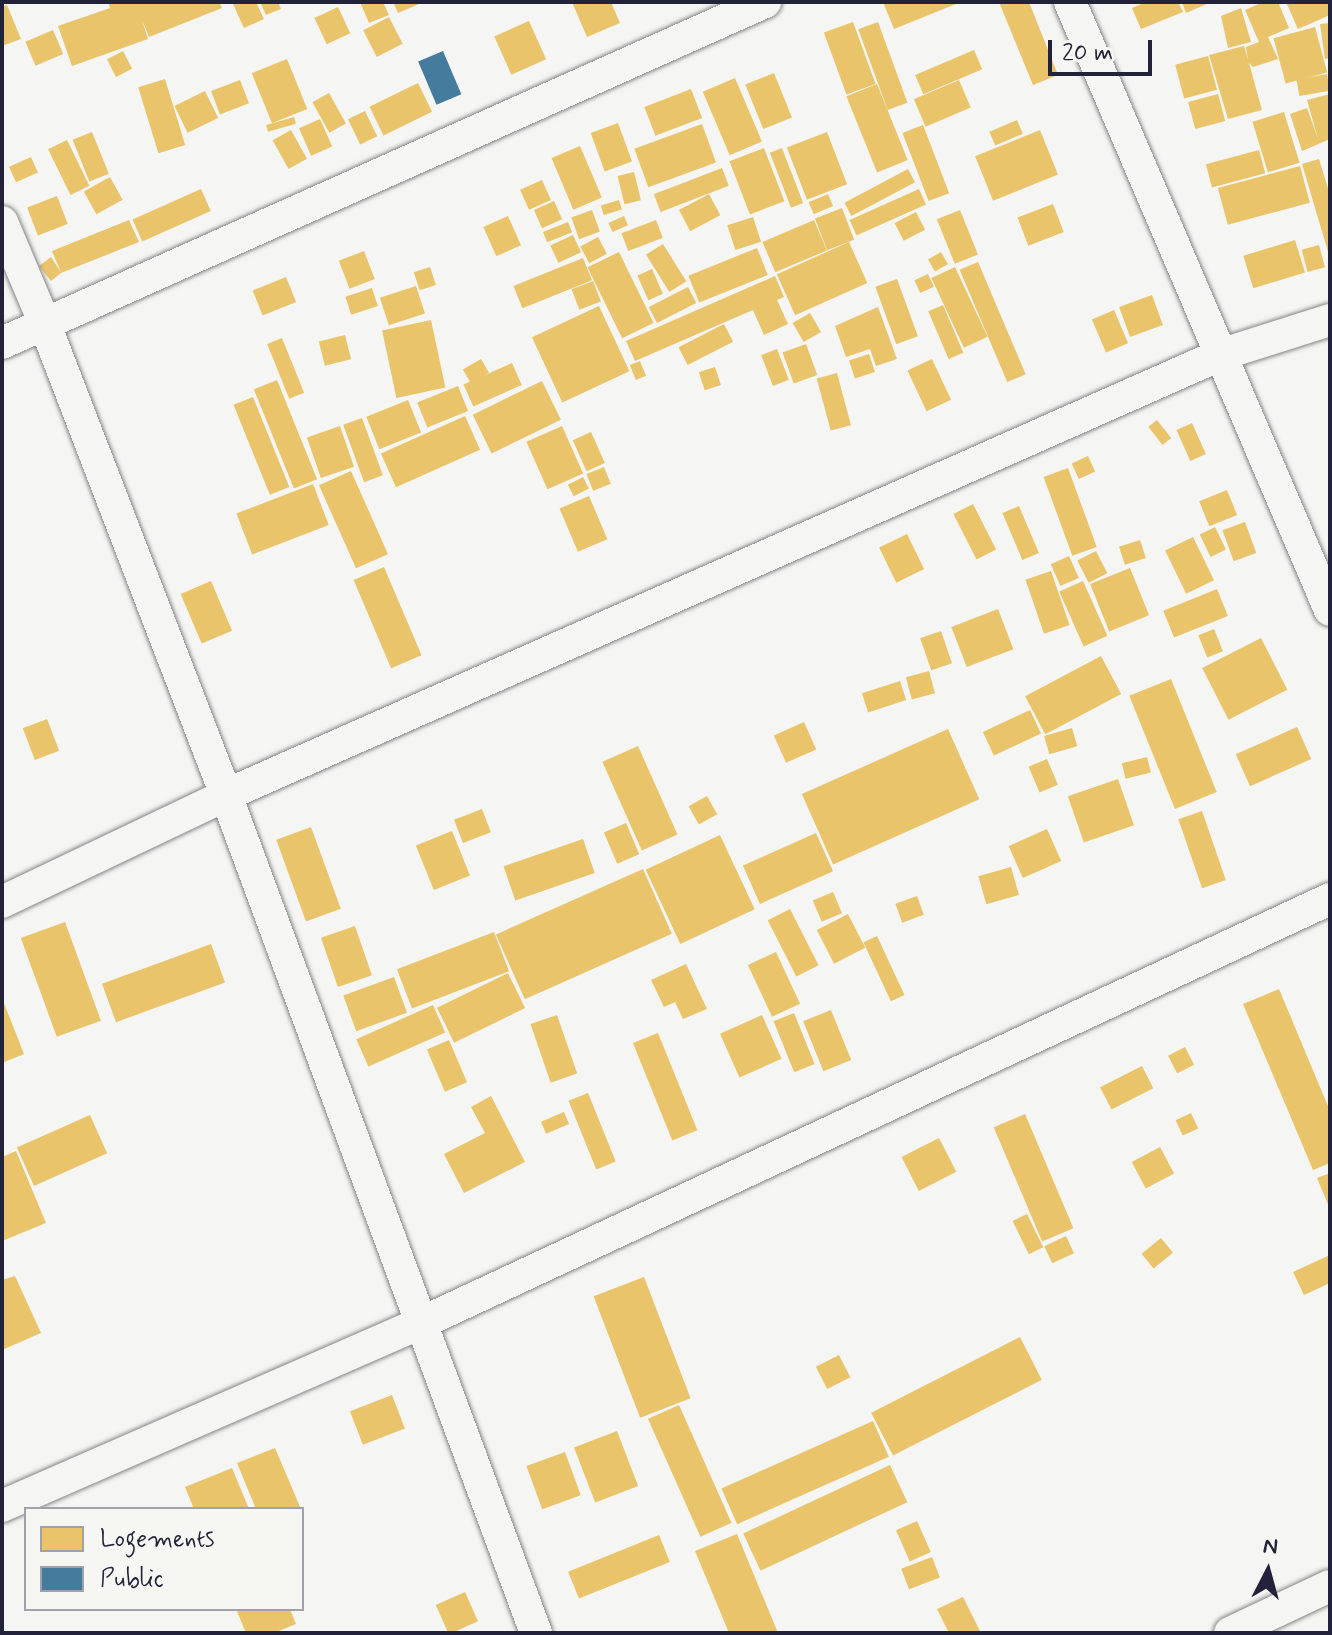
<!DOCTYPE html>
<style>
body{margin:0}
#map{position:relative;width:1332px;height:1635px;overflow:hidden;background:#f5f5f3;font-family:Mynerve,sans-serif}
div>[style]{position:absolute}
.homes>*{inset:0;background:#e9c46a;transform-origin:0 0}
.public>*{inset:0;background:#457b9d;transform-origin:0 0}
.roads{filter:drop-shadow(0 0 2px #858589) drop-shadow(0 0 2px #858589)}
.street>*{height:32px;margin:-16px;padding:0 16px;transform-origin:16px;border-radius:16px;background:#f5f5f3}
span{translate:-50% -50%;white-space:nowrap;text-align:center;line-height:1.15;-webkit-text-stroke:8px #f6f6f2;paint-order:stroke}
.frame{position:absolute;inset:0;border:4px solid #22223b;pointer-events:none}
.legend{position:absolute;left:24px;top:1507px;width:280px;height:104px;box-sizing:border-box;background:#f6f6f2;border:2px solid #a1a1a9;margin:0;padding:10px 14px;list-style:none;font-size:24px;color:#22223b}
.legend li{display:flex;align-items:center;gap:16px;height:40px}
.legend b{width:40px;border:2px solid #a1a1a9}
.north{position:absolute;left:1228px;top:1531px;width:80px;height:80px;-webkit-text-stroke:6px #f6f6f2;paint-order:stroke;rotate:6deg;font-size:22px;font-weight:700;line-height:32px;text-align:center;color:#22223b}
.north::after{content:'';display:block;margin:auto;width:28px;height:36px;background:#22223b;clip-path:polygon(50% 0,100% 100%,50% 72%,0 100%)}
.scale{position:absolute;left:1048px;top:40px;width:104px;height:36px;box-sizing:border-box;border:4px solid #22223b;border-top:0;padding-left:10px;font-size:24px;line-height:28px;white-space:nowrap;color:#22223b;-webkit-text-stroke:6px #f6f6f2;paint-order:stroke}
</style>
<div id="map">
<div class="homes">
<div style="clip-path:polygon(108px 2px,219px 2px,222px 8px,149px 37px,142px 20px,148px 39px,72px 66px,58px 26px,110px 8px)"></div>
<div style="clip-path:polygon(238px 2px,256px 2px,264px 19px,244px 28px,233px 4px)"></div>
<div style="clip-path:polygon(260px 2px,278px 2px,281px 9px,266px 15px)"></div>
<div style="clip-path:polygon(360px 2px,383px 2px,389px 15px,369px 23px)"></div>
<div style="clip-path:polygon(393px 2px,424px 2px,398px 13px)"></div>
<div style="clip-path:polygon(572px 2px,611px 2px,620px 23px,587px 37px)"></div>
<div style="clip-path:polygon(883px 2px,961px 2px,894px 29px)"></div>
<div style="clip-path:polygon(999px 2px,1029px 2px,1058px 75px,1033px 85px)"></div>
<div style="clip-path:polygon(1146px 2px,1178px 2px,1183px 12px,1141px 29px,1132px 8px)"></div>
<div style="clip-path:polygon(1182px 2px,1211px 2px,1186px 13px)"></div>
<div style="clip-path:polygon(1263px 2px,1278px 2px,1289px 28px,1268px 37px,1278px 59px,1253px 67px,1249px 63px,1262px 110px,1228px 119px,1209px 55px,1244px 46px,1248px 60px,1246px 47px,1259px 42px,1245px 10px)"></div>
<div style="clip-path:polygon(1286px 2px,1330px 2px,1330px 15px,1298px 29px)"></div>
<div style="clip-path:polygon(7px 5px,21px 39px,2px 46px,2px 7px)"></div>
<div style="left:338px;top:7px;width:29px;height:26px;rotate:65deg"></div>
<div style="clip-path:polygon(1241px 8px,1251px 42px,1228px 48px,1221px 16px)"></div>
<div style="left:389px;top:17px;width:30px;height:29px;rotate:63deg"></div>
<div style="left:529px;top:21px;width:42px;height:38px;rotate:66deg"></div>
<div style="left:853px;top:22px;width:66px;height:31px;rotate:70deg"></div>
<div style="left:878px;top:22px;width:86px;height:21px;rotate:70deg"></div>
<div style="clip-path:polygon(1330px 23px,1330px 58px,1325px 59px,1320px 24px)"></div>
<div style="left:1315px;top:27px;width:47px;height:43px;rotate:75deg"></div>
<div style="left:53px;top:30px;width:26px;height:30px;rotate:67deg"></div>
<div style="left:974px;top:50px;width:21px;height:64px;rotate:67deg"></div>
<div style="left:123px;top:51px;width:20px;height:18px;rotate:63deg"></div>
<div style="left:1208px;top:56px;width:35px;height:34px;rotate:75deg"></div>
<div style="left:287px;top:59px;width:54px;height:38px;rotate:68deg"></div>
<div style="left:774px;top:73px;width:48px;height:31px;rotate:68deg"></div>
<div style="left:1327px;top:74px;width:17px;height:31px;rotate:80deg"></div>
<div style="left:735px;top:78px;width:69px;height:35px;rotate:67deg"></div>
<div style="left:165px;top:79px;width:69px;height:28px;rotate:73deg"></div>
<div style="left:240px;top:80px;width:25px;height:31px;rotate:69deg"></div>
<div style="left:959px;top:80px;width:30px;height:49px;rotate:67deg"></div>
<div style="left:418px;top:83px;width:32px;height:54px;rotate:64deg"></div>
<div style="left:877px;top:84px;width:82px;height:33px;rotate:68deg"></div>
<div style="left:691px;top:89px;width:31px;height:50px;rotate:69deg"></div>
<div style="left:205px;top:91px;width:30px;height:34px;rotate:64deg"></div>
<div style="left:329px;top:93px;width:35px;height:19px;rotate:61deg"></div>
<div style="left:1218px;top:94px;width:28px;height:31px;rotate:75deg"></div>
<div style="clip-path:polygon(1330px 94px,1330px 139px,1302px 151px,1290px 114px,1307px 108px,1318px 139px,1307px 100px)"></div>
<div style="left:365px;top:111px;width:28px;height:19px;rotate:64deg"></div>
<div style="left:1284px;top:112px;width:53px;height:33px;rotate:73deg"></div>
<div style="left:294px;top:117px;width:7px;height:29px;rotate:74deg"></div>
<div style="left:320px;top:119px;width:30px;height:23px;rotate:66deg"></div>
<div style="left:1017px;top:120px;width:15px;height:30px;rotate:67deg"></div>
<div style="left:618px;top:123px;width:41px;height:29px;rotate:70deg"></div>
<div style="left:702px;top:124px;width:41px;height:72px;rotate:70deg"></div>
<div style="left:923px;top:125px;width:73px;height:22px;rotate:69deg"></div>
<div style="left:291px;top:130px;width:33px;height:21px;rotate:61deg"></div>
<div style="left:1040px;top:130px;width:48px;height:70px;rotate:68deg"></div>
<div style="left:92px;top:132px;width:45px;height:21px;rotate:68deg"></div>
<div style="left:827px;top:132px;width:56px;height:43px;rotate:69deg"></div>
<div style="left:67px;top:140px;width:51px;height:21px;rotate:64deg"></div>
<div style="left:580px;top:146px;width:56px;height:31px;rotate:67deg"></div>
<div style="left:764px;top:148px;width:57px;height:37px;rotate:69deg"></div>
<div style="left:782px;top:148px;width:59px;height:13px;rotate:69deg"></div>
<div style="left:1259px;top:150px;width:24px;height:55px;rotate:75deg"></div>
<div style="left:31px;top:157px;width:17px;height:24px;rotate:66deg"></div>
<div style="clip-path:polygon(1319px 159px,1330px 195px,1329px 255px,1302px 164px)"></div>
<div style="left:1300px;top:166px;width:38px;height:85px;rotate:75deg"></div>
<div style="left:722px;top:168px;width:19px;height:73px;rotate:69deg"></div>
<div style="left:908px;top:169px;width:15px;height:72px;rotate:62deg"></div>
<div style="left:634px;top:172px;width:29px;height:17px;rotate:76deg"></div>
<div style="left:110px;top:177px;width:26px;height:30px;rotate:61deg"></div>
<div style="left:542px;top:180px;width:22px;height:24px;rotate:66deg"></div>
<div style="left:201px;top:189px;width:24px;height:75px;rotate:66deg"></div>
<div style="left:919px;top:189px;width:17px;height:76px;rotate:66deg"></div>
<div style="left:709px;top:194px;width:24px;height:34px;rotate:62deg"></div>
<div style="left:828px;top:194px;width:13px;height:21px;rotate:67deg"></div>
<div style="left:57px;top:196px;width:30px;height:32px;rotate:69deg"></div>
<div style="left:619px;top:200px;width:10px;height:19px;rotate:73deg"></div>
<div style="left:554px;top:201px;width:20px;height:22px;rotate:66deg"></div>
<div style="left:1053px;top:204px;width:30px;height:38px;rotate:69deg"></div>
<div style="left:842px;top:208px;width:34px;height:29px;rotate:69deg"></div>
<div style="left:592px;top:210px;width:23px;height:22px;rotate:70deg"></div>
<div style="left:960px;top:210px;width:48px;height:25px;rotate:68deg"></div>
<div style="left:916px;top:212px;width:20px;height:24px;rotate:63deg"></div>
<div style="left:508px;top:216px;width:32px;height:27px;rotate:66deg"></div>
<div style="left:624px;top:216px;width:10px;height:17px;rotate:66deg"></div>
<div style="left:753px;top:217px;width:26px;height:27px;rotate:72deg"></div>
<div style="clip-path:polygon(129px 220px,139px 242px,61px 273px,51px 281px,39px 266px,51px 257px,61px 272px,52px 251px)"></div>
<div style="left:656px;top:220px;width:19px;height:37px;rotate:69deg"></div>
<div style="left:814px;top:220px;width:33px;height:56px;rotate:67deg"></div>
<div style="left:568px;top:222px;width:11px;height:27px;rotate:68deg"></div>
<div style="left:573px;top:235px;width:19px;height:25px;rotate:65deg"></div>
<div style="left:598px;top:237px;width:19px;height:20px;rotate:62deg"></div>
<div style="left:1295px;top:240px;width:34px;height:54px;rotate:73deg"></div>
<div style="left:849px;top:242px;width:45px;height:79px;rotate:66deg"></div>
<div style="left:663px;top:244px;width:44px;height:20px;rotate:58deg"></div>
<div style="left:1319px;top:245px;width:23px;height:18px;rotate:75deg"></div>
<div style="left:757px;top:248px;width:29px;height:74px;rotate:68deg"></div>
<div style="left:364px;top:251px;width:30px;height:27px;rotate:69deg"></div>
<div style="left:619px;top:252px;width:79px;height:35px;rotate:64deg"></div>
<div style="left:941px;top:252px;width:14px;height:15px;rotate:60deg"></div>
<div style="left:583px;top:258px;width:24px;height:75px;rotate:68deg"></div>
<div style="left:978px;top:262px;width:122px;height:20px;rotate:67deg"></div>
<div style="left:430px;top:267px;width:19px;height:17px;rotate:72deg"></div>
<div style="left:955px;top:267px;width:77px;height:26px;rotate:65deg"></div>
<div style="left:652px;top:269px;width:27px;height:16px;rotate:66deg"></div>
<div style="left:928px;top:274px;width:14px;height:15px;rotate:65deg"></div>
<div style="clip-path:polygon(775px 276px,784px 297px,777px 300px,788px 324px,764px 335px,753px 310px,635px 361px,626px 341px)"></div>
<div style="left:286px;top:277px;width:27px;height:36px;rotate:68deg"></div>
<div style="left:897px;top:279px;width:61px;height:23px;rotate:70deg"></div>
<div style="left:593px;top:281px;width:22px;height:23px;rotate:69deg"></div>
<div style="left:416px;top:286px;width:29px;height:38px;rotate:72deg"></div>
<div style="left:688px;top:287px;width:18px;height:44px;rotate:63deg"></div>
<div style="left:372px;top:288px;width:19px;height:28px;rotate:72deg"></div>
<div style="left:1152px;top:295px;width:32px;height:35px;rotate:70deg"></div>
<div style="left:943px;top:305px;width:52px;height:16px;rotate:67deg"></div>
<div style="left:599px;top:306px;width:72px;height:74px;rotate:65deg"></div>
<div style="clip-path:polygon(878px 307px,897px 359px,876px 366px,870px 349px,846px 357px,835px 326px)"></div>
<div style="left:1114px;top:310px;width:36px;height:24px;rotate:67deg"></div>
<div style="left:810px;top:313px;width:22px;height:20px;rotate:60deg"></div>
<div style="left:431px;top:320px;width:69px;height:50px;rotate:78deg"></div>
<div style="left:724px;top:324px;width:20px;height:51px;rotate:63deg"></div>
<div style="left:345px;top:335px;width:25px;height:27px;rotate:76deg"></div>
<div style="left:282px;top:338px;width:59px;height:16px;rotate:68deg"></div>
<div style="left:806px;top:344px;width:33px;height:25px;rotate:70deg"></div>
<div style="left:777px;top:349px;width:33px;height:17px;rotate:69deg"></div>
<div style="left:869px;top:354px;width:19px;height:21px;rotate:72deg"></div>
<div style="left:481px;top:359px;width:16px;height:21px;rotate:60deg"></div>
<div style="left:932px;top:359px;width:45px;height:27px;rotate:65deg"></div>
<div style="left:640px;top:361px;width:16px;height:11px;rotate:68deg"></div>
<div style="left:512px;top:363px;width:24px;height:53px;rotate:66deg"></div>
<div style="left:715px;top:367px;width:19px;height:17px;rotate:72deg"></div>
<div style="left:837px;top:373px;width:54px;height:21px;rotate:75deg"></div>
<div style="left:277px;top:380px;width:107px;height:25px;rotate:68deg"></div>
<div style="left:542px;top:381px;width:43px;height:77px;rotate:64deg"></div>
<div style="left:458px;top:386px;width:27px;height:44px;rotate:68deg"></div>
<div style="left:253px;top:397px;width:97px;height:21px;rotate:68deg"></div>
<div style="left:408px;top:400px;width:35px;height:45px;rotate:68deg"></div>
<div style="left:465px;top:416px;width:37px;height:92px;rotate:66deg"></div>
<div style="left:362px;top:418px;width:61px;height:20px;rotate:70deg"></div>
<div style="left:1157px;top:420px;width:23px;height:11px;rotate:52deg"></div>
<div style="left:1192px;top:423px;width:34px;height:17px;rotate:66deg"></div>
<div style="left:340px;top:426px;width:43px;height:35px;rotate:71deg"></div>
<div style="left:562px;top:426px;width:52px;height:39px;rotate:66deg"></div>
<div style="left:591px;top:432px;width:34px;height:20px;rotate:66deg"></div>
<div style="left:1088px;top:456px;width:17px;height:18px;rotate:65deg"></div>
<div style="left:604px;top:467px;width:18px;height:19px;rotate:68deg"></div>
<div style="left:1068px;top:468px;width:84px;height:26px;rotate:70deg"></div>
<div style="left:351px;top:471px;width:91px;height:35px;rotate:66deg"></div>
<div style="left:583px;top:477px;width:13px;height:17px;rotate:63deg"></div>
<div style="left:313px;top:484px;width:44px;height:82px;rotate:69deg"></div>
<div style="left:1227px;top:490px;width:27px;height:30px;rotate:68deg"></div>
<div style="left:589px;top:496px;width:47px;height:32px;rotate:67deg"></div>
<div style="left:973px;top:504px;width:51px;height:22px;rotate:63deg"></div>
<div style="left:1019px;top:506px;width:51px;height:18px;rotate:67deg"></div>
<div style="left:1245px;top:522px;width:33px;height:24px;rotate:70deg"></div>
<div style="left:1215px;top:527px;width:25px;height:17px;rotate:64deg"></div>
<div style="left:907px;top:534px;width:39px;height:31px;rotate:64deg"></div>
<div style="left:1193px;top:537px;width:48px;height:31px;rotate:64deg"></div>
<div style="left:1140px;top:540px;width:19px;height:22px;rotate:72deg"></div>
<div style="left:1096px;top:551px;width:25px;height:21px;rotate:63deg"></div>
<div style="left:1069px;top:556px;width:24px;height:20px;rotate:66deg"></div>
<div style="left:384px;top:567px;width:96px;height:33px;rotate:67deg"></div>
<div style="left:1130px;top:568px;width:51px;height:43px;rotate:68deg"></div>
<div style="left:1051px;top:571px;width:57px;height:27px;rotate:71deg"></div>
<div style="left:211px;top:581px;width:54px;height:33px;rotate:67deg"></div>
<div style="left:1083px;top:581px;width:60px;height:26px;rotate:66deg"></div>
<div style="left:1217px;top:589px;width:29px;height:58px;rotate:68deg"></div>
<div style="left:998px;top:609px;width:43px;height:50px;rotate:69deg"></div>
<div style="left:1214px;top:629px;width:24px;height:17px;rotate:68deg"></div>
<div style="left:941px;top:631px;width:34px;height:22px;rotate:71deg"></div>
<div style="left:1261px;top:638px;width:58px;height:66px;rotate:63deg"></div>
<div style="left:1101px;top:656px;width:43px;height:86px;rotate:62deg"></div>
<div style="left:929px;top:671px;width:23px;height:24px;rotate:75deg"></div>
<div style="left:1171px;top:679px;width:122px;height:45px;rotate:68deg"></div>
<div style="left:900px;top:681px;width:20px;height:40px;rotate:72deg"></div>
<div style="left:1030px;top:710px;width:26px;height:52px;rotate:65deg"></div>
<div style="left:47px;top:719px;width:34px;height:26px;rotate:69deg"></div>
<div style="left:804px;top:722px;width:30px;height:33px;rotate:66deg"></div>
<div style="left:1297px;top:727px;width:35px;height:67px;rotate:66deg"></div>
<div style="left:1072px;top:728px;width:19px;height:29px;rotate:74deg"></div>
<div style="left:948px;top:729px;width:77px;height:160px;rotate:66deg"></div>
<div style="left:638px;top:746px;width:97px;height:39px;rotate:66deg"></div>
<div style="left:1147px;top:757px;width:16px;height:26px;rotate:76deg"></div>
<div style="left:1047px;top:759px;width:28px;height:20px;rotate:67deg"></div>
<div style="left:1118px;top:779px;width:49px;height:53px;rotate:71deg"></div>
<div style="left:707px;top:796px;width:21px;height:21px;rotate:61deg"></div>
<div style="left:482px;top:809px;width:25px;height:30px;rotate:69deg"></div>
<div style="left:1202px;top:811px;width:73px;height:25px;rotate:71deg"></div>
<div style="left:626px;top:823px;width:34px;height:24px;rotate:67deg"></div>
<div style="left:311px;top:827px;width:87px;height:37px;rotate:70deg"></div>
<div style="left:1047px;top:829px;width:35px;height:42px;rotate:66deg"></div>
<div style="left:452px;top:831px;width:48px;height:39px;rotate:68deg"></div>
<div style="left:816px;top:833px;width:42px;height:80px;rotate:66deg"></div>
<div style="left:720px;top:835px;width:82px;height:82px;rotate:65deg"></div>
<div style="left:583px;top:839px;width:36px;height:84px;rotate:71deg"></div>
<div style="left:1011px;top:867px;width:29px;height:34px;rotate:74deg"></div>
<div style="left:643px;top:869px;width:71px;height:161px;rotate:66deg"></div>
<div style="left:833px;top:892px;width:23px;height:22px;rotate:67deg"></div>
<div style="left:917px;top:896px;width:20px;height:23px;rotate:70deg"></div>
<div style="left:790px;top:909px;width:63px;height:25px;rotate:63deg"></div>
<div style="left:848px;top:914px;width:38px;height:35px;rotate:63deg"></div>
<div style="left:65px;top:922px;width:105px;height:47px;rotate:70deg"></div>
<div style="left:355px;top:926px;width:52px;height:36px;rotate:71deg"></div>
<div style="left:494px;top:932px;width:42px;height:104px;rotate:69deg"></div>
<div style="left:877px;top:936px;width:65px;height:15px;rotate:65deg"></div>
<div style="left:211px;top:944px;width:41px;height:116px;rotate:70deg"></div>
<div style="left:776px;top:952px;width:57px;height:31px;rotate:65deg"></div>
<div style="clip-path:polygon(686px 964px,707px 1009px,683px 1019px,675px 1002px,664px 1007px,651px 980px)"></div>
<div style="left:508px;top:973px;width:39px;height:79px;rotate:64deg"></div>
<div style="left:394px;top:977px;width:38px;height:54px;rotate:70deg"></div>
<div style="clip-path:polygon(1279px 989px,1330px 1111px,1330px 1163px,1313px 1170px,1243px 1004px)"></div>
<div style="clip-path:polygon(2px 998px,24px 1054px,2px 1063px)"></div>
<div style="left:433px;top:1005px;width:30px;height:84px;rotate:66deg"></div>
<div style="left:831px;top:1010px;width:54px;height:30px;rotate:68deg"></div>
<div style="left:794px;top:1013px;width:55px;height:22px;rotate:68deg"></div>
<div style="left:557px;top:1015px;width:62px;height:28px;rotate:71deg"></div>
<div style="left:762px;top:1015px;width:48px;height:46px;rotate:66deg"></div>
<div style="left:658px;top:1033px;width:105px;height:27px;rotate:68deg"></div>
<div style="left:449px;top:1040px;width:46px;height:24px;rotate:67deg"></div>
<div style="left:1185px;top:1047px;width:20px;height:19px;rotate:63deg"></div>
<div style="left:1142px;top:1066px;width:25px;height:47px;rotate:63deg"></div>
<div style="left:588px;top:1093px;width:74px;height:21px;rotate:68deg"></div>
<div style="clip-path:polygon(491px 1096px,525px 1162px,464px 1193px,444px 1154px,485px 1133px,471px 1107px)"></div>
<div style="left:564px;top:1112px;width:13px;height:25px;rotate:67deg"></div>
<div style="left:1191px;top:1113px;width:17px;height:17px;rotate:65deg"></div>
<div style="left:1025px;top:1114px;width:124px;height:34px;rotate:67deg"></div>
<div style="left:90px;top:1115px;width:42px;height:80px;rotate:66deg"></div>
<div style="left:939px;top:1138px;width:38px;height:42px;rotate:63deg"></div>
<div style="left:1160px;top:1147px;width:30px;height:32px;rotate:62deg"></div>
<div style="clip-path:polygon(16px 1151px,46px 1223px,2px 1241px,2px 1157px)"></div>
<div style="clip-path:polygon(1330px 1173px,1330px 1209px,1317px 1178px)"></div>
<div style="left:1027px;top:1214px;width:37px;height:16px;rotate:64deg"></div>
<div style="left:1066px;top:1236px;width:19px;height:24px;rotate:65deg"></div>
<div style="left:1161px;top:1238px;width:19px;height:25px;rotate:51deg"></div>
<div style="clip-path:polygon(1330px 1255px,1330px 1283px,1304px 1295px,1293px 1272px)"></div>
<div style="clip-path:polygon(15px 1276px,41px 1333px,2px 1350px,2px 1280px)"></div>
<div style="left:644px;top:1277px;width:130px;height:54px;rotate:69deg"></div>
<div style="left:1020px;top:1337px;width:48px;height:167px;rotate:63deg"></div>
<div style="left:839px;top:1355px;width:25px;height:26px;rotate:63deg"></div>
<div style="left:392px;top:1395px;width:36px;height:45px;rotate:69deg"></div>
<div style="left:679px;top:1405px;width:129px;height:34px;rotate:66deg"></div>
<div style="left:873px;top:1421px;width:39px;height:166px;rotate:66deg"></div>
<div style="left:617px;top:1431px;width:59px;height:46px;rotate:69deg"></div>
<div style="clip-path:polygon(275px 1448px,301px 1509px,256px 1509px,237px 1463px)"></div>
<div style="left:565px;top:1452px;width:46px;height:41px;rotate:70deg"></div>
<div style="left:890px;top:1465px;width:41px;height:162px;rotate:65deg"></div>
<div style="clip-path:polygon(232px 1468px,249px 1509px,194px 1509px,185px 1487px)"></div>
<div style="left:917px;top:1521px;width:34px;height:23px;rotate:66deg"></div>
<div style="clip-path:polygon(737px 1534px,778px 1633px,729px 1633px,695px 1551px)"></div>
<div style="left:659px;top:1535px;width:29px;height:98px;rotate:68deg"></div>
<div style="left:932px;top:1557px;width:22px;height:33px;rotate:69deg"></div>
<div style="left:465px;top:1592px;width:32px;height:32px;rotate:66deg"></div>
<div style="clip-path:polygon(963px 1597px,981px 1633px,949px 1633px,937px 1609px)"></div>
<div style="clip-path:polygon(236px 1609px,290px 1609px,296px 1624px,274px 1633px,246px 1633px)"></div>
</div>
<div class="public">
<div style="left:443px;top:51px;width:47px;height:27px;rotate:67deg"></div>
</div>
<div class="roads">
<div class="street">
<div style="left:1070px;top:2px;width:661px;rotate:66.85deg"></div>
<div style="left:2px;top:222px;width:108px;rotate:67.2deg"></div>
<div style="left:44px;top:322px;width:507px;rotate:68.95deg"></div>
<div style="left:226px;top:795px;width:894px;rotate:69.7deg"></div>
<div style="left:2px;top:343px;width:836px;rotate:-24.08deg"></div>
<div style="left:2px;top:902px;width:248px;rotate:-25.5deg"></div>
<div style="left:226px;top:795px;width:1087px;rotate:-23.88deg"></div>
<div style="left:1220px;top:355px;width:115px;rotate:-17.7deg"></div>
<div style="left:2px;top:1506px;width:457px;rotate:-23.6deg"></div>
<div style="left:421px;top:1323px;width:1003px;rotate:-25.01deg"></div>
<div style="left:1230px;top:1633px;width:110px;rotate:-25.2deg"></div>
</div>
</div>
<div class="frame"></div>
<ul class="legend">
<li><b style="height:22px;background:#e9c46a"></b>Logements</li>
<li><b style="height:22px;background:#457b9d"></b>Public</li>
</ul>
<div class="north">N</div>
<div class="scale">20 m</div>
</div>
